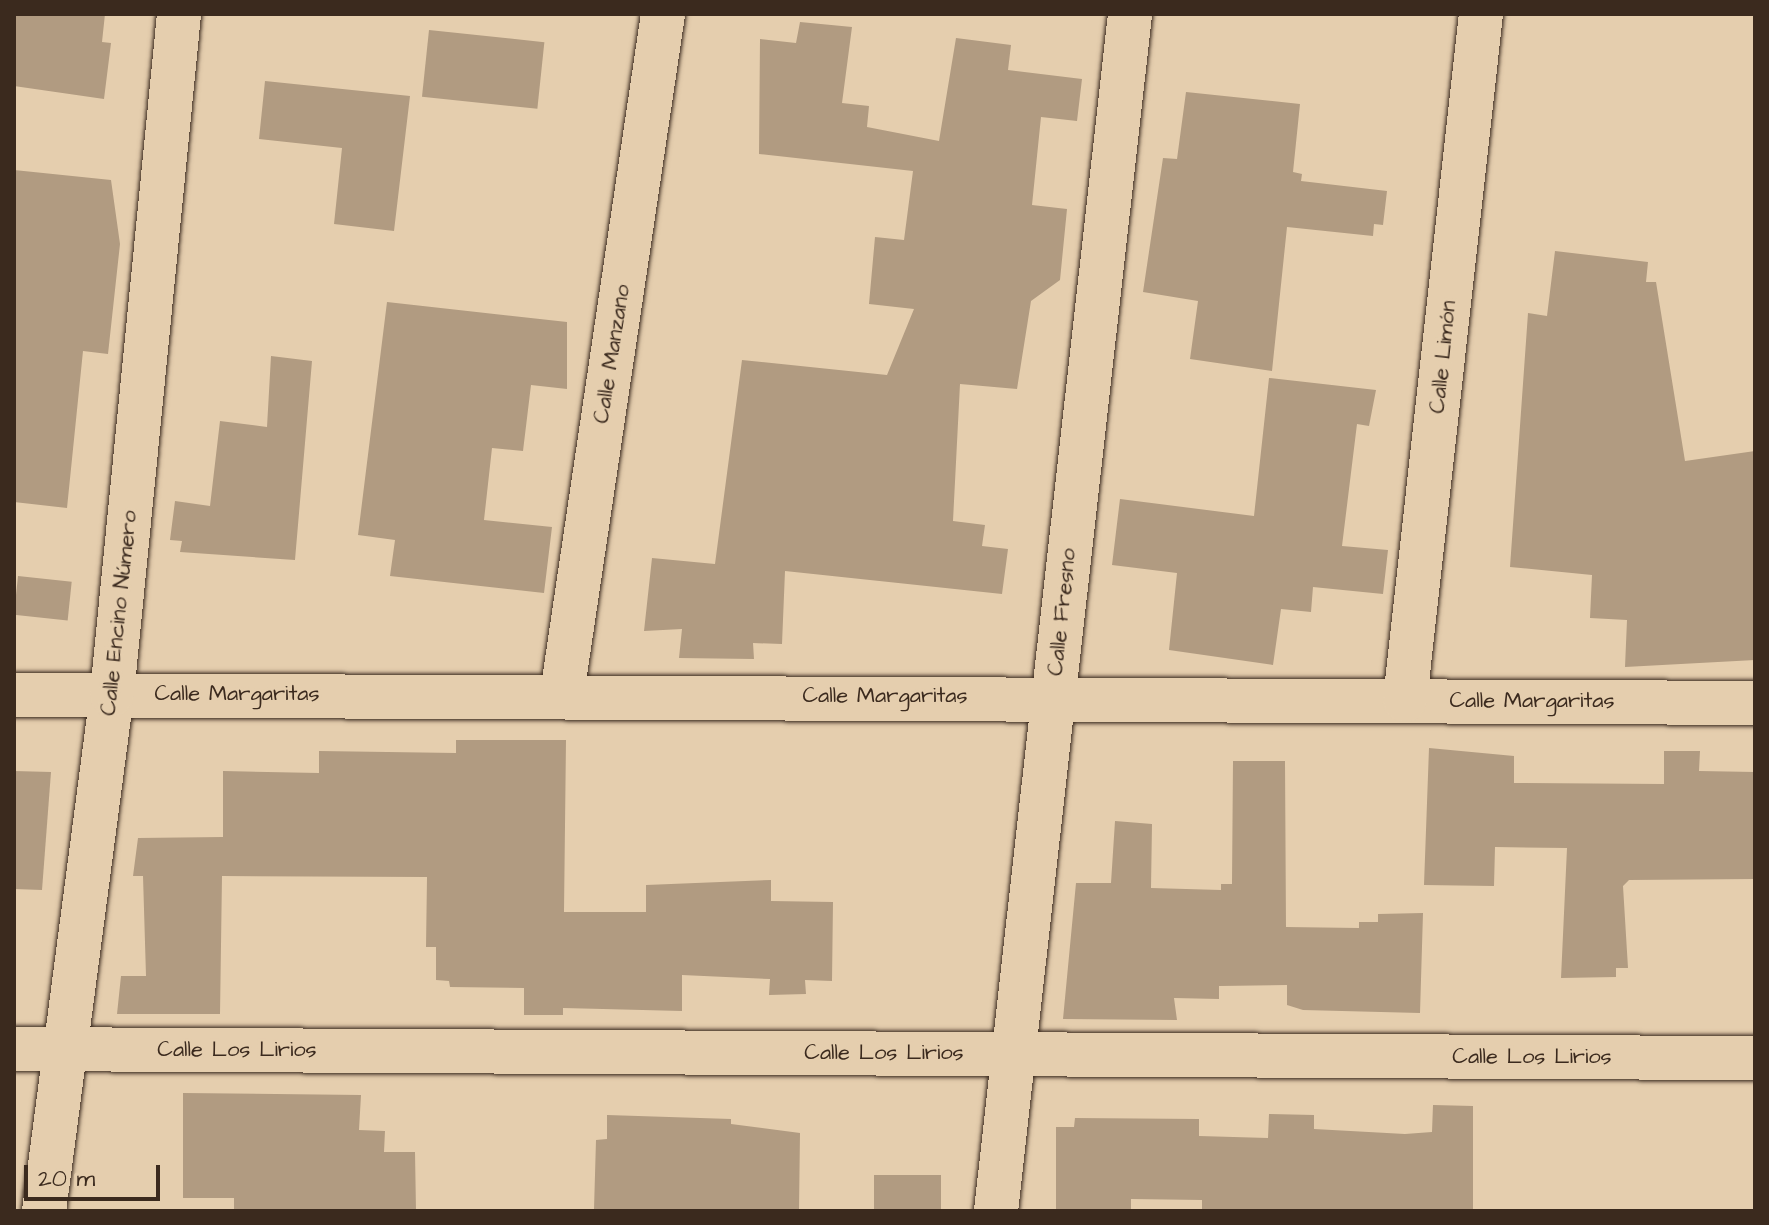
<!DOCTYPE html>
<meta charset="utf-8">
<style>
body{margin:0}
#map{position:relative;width:1769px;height:1225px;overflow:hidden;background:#e5ceae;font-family:"Architects Daughter",sans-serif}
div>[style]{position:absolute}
.building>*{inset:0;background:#b19b81;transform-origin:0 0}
.roads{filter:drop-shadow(0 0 2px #3b2a1e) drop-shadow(0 0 2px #3b2a1e)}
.minor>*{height:44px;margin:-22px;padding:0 22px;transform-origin:22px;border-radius:22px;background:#e5ceae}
span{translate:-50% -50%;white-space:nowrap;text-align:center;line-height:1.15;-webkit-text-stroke:6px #e5ceae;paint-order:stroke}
.street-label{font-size:22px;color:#3b2a1e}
.frame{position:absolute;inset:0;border:16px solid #3b2a1e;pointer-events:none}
.scale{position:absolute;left:24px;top:1165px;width:136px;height:36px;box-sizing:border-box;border:4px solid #3b2a1e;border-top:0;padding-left:10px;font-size:24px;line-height:28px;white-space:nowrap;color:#3b2a1e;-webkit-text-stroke:6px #e5ceae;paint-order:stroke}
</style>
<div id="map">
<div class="building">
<div style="clip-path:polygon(14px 14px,105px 14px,102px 42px,111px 43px,104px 99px,14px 86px)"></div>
<div style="clip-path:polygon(800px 22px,852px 27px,842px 103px,869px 106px,867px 127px,939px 141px,956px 38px,1011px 45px,1008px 70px,1082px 79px,1077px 121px,1041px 117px,1032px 205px,1067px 209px,1060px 280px,1031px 301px,1017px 389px,960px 384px,953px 521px,985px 525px,982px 546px,1008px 549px,1002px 594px,785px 571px,782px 644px,753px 643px,754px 659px,679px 658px,682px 629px,644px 631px,652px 558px,715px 564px,742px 360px,887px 375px,914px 309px,869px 304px,875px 237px,904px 240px,913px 171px,759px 154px,760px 39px,796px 43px)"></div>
<div style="left:429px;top:30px;width:116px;height:67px;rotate:6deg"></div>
<div style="clip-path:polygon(265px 81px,410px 96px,394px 231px,334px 224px,342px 148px,259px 139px)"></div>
<div style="clip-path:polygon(1186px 92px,1300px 104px,1293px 172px,1302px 174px,1301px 181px,1387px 191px,1383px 225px,1374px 224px,1373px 236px,1287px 227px,1272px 371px,1190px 359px,1198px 301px,1143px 292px,1163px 158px,1177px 159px)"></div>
<div style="clip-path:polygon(14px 170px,111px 180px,120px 244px,108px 354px,83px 351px,67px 508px,14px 502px)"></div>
<div style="clip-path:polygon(1555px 251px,1648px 262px,1646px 282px,1656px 282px,1685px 461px,1755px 451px,1755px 660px,1625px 667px,1627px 620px,1590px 618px,1592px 575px,1510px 567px,1528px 313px,1547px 316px)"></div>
<div style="clip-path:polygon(387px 302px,567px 322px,567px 389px,531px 385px,523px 451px,492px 448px,484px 520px,552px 527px,544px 593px,390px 576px,395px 540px,358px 535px)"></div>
<div style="clip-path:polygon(271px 356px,312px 361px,295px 560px,180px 552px,182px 541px,170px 540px,175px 501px,210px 506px,220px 421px,267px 427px)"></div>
<div style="clip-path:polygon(1269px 378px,1376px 390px,1369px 426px,1357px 424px,1342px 546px,1388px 550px,1383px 594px,1313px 587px,1311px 612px,1281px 609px,1273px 665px,1169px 650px,1177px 573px,1112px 565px,1120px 499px,1254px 516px)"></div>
<div style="left:18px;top:576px;width:54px;height:39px;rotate:6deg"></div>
<div style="clip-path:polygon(456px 740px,566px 740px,564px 912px,646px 912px,646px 885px,771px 880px,771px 901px,833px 902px,832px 981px,805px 980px,806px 994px,769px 995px,770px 979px,682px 975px,682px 1011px,563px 1008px,563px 1015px,524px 1015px,524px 988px,450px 987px,449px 981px,436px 980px,436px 947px,426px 947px,427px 877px,222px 876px,220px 1014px,117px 1014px,121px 976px,146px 976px,143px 876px,133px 876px,138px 838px,223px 837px,223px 771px,319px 773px,319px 751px,456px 753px)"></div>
<div style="clip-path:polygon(1429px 748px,1514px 756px,1514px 783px,1664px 784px,1664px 751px,1700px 751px,1699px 771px,1755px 772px,1755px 879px,1629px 880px,1623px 886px,1628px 968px,1616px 968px,1616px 977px,1561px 978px,1567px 848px,1495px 847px,1494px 886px,1424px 885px)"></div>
<div style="clip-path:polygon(1233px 761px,1285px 761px,1286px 927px,1359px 928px,1359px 922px,1378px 922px,1378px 914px,1423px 913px,1420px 1013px,1303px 1010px,1287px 1005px,1287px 985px,1219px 986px,1219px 999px,1174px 998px,1177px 1020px,1063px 1019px,1076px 883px,1111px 883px,1115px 821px,1152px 824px,1151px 888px,1221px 890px,1221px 884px,1232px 884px)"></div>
<div style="clip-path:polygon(14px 771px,51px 772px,42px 890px,14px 889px)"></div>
<div style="clip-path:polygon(183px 1093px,361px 1095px,359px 1130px,385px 1131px,384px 1152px,415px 1152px,416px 1211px,234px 1211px,234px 1198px,183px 1198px)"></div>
<div style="clip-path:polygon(1433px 1105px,1473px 1106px,1473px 1211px,1202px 1211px,1202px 1200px,1131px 1199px,1131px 1211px,1056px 1211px,1056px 1127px,1074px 1127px,1075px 1118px,1199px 1119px,1199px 1136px,1268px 1138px,1269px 1114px,1314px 1115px,1314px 1129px,1405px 1134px,1432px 1132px)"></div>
<div style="clip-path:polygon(607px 1115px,731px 1119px,731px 1124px,800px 1133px,799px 1211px,594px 1209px,596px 1140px,607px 1139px)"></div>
<div style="left:874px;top:1175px;width:67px;height:36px"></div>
</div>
<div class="roads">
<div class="minor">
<div style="left:562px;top:694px;width:687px;rotate:-81.55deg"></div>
<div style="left:14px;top:695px;width:1741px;rotate:0.26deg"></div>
<div style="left:1405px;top:700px;width:690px;rotate:-83.68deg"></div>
<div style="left:14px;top:1049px;width:1741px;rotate:0.3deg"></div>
<div style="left:44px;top:1211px;width:521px;rotate:-82.51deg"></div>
<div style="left:112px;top:694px;width:683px;rotate:-84.37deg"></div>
<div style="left:996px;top:1211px;width:1204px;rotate:-83.61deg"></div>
</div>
</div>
<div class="street-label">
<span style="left:612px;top:354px;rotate:-81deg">Calle Manzano</span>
<span style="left:1443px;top:357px;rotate:-84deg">Calle Limón</span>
<span style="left:1062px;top:612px;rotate:-84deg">Calle Fresno</span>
<span style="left:119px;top:613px;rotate:-84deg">Calle Encino Número</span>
<span style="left:237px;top:694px">Calle Margaritas</span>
<span style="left:885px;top:696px">Calle Margaritas</span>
<span style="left:1532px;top:701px">Calle Margaritas</span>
<span style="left:237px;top:1050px">Calle Los Lirios</span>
<span style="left:884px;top:1053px">Calle Los Lirios</span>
<span style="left:1532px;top:1057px">Calle Los Lirios</span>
</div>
<div class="frame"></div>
<div class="scale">20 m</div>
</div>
